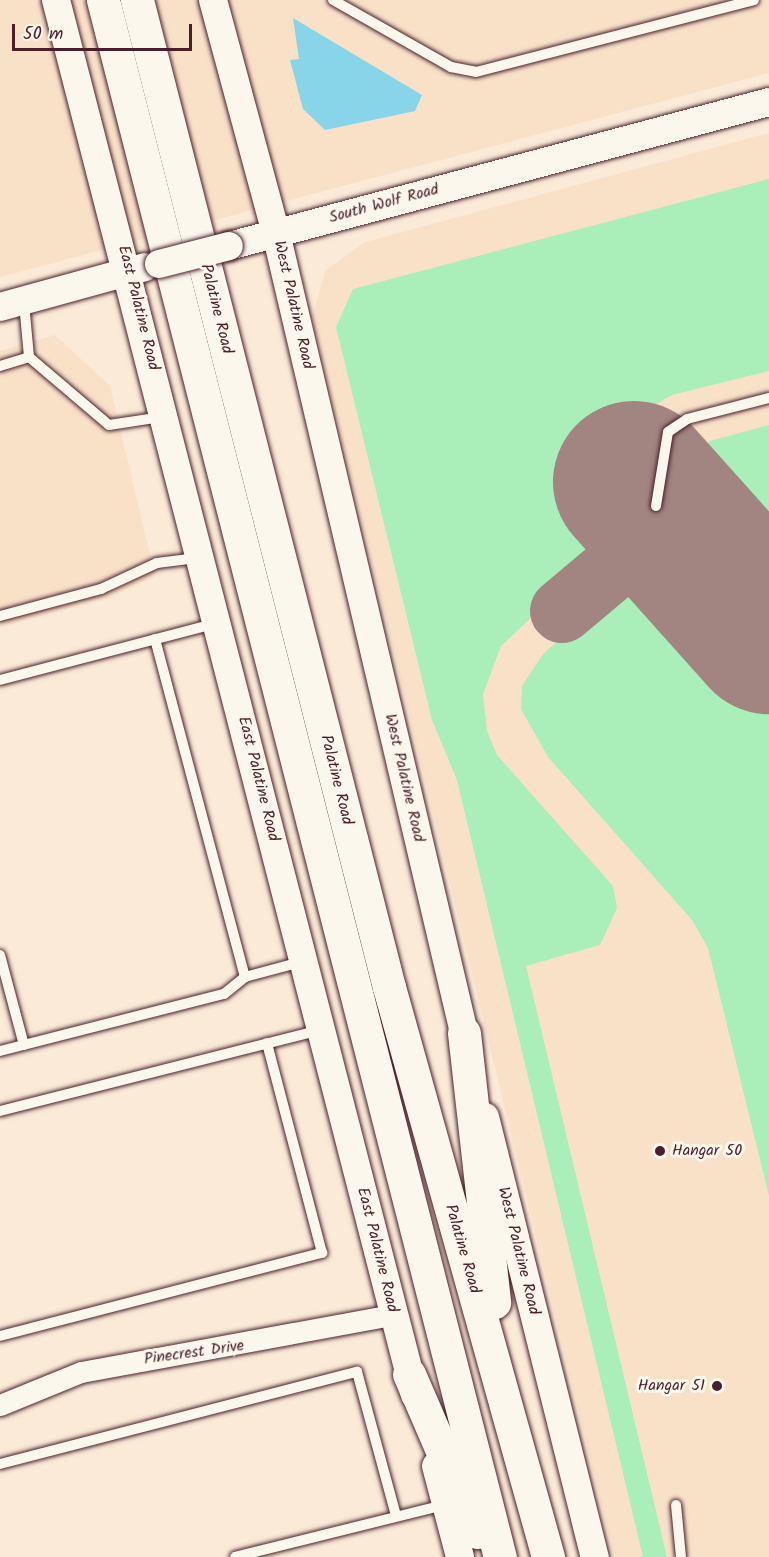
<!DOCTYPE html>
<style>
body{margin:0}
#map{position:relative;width:769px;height:1557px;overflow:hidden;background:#faead7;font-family:Kalam,sans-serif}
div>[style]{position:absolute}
.built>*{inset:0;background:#f9e1c8}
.green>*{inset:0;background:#aaeeb9}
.water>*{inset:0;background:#88d4e8}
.taxiway>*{height:64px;margin:-32px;padding:0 32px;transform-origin:32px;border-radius:32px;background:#a28481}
.runway>*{height:162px;margin:-81px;padding:0 81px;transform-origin:81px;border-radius:81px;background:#a28481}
.roads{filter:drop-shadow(0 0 2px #4a1f2b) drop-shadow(0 0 2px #4a1f2b)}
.lane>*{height:10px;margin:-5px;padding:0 5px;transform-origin:5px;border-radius:5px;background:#fbf7ec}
.street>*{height:21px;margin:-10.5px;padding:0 10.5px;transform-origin:10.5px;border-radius:10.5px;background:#fbf7ec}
.secondary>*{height:28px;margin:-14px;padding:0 14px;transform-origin:14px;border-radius:14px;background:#fbf7ec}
.highway>*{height:33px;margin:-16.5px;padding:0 16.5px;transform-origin:16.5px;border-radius:16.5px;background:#fbf7ec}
.bridges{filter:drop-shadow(0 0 2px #4a1f2b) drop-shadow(0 0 2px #4a1f2b)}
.secondary-bridge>*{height:28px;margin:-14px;padding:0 14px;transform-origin:14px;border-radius:14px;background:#fbf7ec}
.dots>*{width:16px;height:16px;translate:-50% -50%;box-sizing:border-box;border:3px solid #fbf7ec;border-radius:50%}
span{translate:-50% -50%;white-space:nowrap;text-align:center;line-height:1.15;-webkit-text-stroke:6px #fbf7ec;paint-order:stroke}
.street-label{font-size:16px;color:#4a1f2b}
.poi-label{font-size:16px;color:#4a1f2b}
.left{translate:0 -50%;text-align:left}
.right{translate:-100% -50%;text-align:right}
.scale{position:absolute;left:12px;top:24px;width:180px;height:27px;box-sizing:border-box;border:3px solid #4a1f2b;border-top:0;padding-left:8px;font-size:18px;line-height:21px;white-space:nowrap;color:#4a1f2b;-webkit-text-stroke:4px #fbf7ec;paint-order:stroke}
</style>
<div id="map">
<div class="built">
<div style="clip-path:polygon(0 0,769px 0,769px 73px,0 277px)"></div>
<div style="clip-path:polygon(769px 133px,769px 1557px,614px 1557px,312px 316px,326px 270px,365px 242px)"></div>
<div style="clip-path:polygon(55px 335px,110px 386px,155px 576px,106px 598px,0 627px,0 351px)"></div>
</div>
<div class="green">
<div style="clip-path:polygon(769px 179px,769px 371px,672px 395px,651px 407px,629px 443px,639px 503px,632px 523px,501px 646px,483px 694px,487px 731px,497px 755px,613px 886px,617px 908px,600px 945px,526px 966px,667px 1557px,643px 1557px,457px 780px,432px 720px,336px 327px,353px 289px)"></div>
<div style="clip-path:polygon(769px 425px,769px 591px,695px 509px,686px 486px,696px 452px,710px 441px)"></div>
<div style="clip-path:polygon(656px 583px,678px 587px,717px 613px,769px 672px,769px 1196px,708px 948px,692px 920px,548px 757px,521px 709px,522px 686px,543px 654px,609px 596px)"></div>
</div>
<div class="water">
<div style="clip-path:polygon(293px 18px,422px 95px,415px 111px,325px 130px,303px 109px,290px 60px,299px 59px)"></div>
</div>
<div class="taxiway">
<div style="left:562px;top:611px;width:75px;rotate:-40.1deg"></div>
<div style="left:619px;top:563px;width:30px;rotate:-15deg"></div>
<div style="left:648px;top:555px;width:28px"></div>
<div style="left:676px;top:555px;width:43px;rotate:23deg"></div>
</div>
<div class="runway">
<div style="left:634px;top:482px;width:203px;rotate:48.2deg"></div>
</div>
<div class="roads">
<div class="lane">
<div style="left:333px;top:0;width:136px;rotate:29.6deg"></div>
<div style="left:451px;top:67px;width:25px;rotate:11deg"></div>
<div style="left:476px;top:72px;width:287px;rotate:-14.5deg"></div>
<div style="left:24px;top:303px;width:54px;rotate:84.7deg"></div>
<div style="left:0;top:366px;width:30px;rotate:-17deg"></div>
<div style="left:29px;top:357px;width:105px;rotate:40.4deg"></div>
<div style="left:109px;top:425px;width:54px;rotate:-8.6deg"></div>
<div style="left:656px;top:506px;width:75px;rotate:-80.8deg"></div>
<div style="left:668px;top:432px;width:23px;rotate:-34deg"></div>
<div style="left:687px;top:419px;width:85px;rotate:-14.4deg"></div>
<div style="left:0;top:616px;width:105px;rotate:-15deg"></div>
<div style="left:101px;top:589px;width:62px;rotate:-24.9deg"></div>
<div style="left:157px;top:563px;width:40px;rotate:-7.1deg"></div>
<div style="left:155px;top:639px;width:350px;rotate:75.1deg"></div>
<div style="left:245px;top:977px;width:58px;rotate:-15deg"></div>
<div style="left:0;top:680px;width:221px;rotate:-14.7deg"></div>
<div style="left:0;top:955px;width:93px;rotate:75.1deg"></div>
<div style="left:0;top:1051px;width:231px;rotate:-14.3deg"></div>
<div style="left:224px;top:994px;width:27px;rotate:-39deg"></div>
<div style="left:0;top:1111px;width:330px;rotate:-14.2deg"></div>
<div style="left:0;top:1336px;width:333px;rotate:-14.5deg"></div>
<div style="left:322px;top:1253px;width:217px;rotate:-104.7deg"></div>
<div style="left:0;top:1464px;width:369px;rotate:-14.5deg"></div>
<div style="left:357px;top:1372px;width:149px;rotate:74.8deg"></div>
<div style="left:676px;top:1505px;width:52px;rotate:84.5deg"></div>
<div style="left:235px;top:1557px;width:215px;rotate:-14deg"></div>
</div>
<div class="street">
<div style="left:0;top:1405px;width:87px;rotate:-22.2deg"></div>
<div style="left:81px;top:1372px;width:317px;rotate:-10.4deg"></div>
</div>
<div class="secondary">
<div style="left:56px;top:0;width:1440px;rotate:75.57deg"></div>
<div style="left:213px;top:0;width:241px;rotate:74.9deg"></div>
<div style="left:276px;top:233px;width:843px;rotate:76.77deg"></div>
<div style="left:229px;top:246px;width:559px;rotate:-14.93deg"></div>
<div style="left:0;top:307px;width:150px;rotate:-15.4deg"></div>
<div style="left:485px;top:1117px;width:454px;rotate:76deg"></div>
<div style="left:436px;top:1466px;width:94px;rotate:75.2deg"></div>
</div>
<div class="highway">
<div style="left:103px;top:0;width:1607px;rotate:75.7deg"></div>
<div style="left:137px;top:0;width:1019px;rotate:75.68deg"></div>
<div style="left:389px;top:987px;width:592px;rotate:74.41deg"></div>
<div style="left:464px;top:1033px;width:271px;rotate:83.6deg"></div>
<div style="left:409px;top:1374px;width:172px;rotate:66.7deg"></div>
</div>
</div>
<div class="bridges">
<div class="secondary-bridge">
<div style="left:159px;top:264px;width:72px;rotate:-14.4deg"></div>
</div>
</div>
<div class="dots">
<div style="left:660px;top:1151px;background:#4a1f2b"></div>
<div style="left:717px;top:1386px;background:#4a1f2b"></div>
</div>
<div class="street-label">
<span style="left:384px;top:204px;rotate:-15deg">South Wolf Road</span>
<span style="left:293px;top:305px;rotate:77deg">West Palatine Road</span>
<span style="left:138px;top:308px;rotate:76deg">East Palatine Road</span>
<span style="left:216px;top:309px;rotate:76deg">Palatine Road</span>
<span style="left:404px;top:778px;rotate:77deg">West Palatine Road</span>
<span style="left:258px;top:779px;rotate:76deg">East Palatine Road</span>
<span style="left:336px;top:780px;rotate:76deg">Palatine Road</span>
<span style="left:462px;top:1249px;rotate:74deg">Palatine Road</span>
<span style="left:377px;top:1250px;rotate:76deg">East Palatine Road</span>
<span style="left:518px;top:1251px;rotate:76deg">West Palatine Road</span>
<span style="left:194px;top:1353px;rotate:-8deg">Pinecrest Drive</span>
</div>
<div class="poi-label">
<span class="left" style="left:672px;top:1151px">Hangar 50</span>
<span class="right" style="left:705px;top:1386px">Hangar 51</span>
</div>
<div class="scale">50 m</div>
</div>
